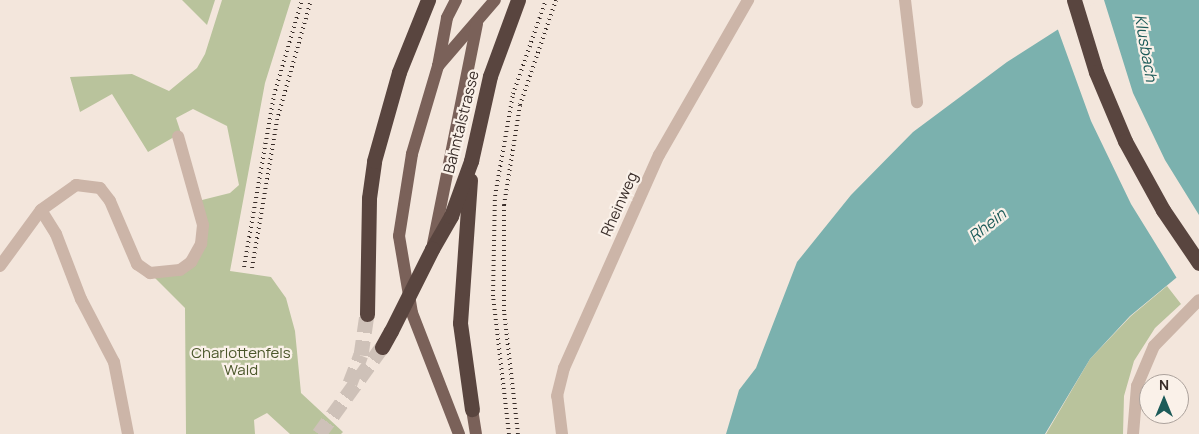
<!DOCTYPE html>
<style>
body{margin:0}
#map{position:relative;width:1199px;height:434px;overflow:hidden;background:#f3e6dc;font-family:Manrope,sans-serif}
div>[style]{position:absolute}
.green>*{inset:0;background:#b9c39c}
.water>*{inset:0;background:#7bb1ae}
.pier>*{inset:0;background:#f3e6dc}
.highway-tunnel>*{height:15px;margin-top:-7.5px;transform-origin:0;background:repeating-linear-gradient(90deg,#cec1b8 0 15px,transparent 0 23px)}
.minor>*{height:12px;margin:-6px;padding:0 6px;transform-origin:6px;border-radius:6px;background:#ccb5a8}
.major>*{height:12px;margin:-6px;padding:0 6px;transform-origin:6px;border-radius:6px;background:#7a6159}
.highway>*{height:15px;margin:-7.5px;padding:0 7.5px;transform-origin:7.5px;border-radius:7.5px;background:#59453f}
.rail>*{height:4px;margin-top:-2px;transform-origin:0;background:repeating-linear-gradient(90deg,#382c28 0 1px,transparent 0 5px)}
.highway-bridge>*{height:15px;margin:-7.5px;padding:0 7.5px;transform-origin:7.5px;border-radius:7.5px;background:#59453f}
span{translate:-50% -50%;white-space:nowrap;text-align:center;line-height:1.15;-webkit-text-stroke:4.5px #faf1e9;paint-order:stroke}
.street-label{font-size:15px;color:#382c28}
.park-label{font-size:15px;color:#4b572b}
.water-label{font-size:16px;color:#1c5b59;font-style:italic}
.north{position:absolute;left:1139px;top:374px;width:50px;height:50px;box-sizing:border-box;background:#faf1e9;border:1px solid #aca29c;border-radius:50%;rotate:0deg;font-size:14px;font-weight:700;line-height:20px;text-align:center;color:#382c28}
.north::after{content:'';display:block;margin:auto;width:18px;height:22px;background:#1c5b59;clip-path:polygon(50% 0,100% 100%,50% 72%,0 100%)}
</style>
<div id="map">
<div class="green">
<div style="clip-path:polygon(182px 0,215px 0,207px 25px)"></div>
<div style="clip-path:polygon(222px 0,291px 0,265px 83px,230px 271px,271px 277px,286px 298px,295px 331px,301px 393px,343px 432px,341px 434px,290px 434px,267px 413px,254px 420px,255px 434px,186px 434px,185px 308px,150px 273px,180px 270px,201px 244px,198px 201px,230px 193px,239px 185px,227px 126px,193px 109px,176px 118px,181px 133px,148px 152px,112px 94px,80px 112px,70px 77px,132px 74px,169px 91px,197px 68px,205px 54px)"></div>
<div style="clip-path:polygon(1167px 286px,1181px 304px,1155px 328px,1134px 361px,1124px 396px,1123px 434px,1046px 434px,1090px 359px,1131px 316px)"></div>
</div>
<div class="water">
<div style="clip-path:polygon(1104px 0,1199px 0,1199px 259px,1130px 316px,1090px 359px,1045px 434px,726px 434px,739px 390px,756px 368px,797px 262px,851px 195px,913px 132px,1007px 62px)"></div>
</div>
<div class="pier">
<div style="clip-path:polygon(1099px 0,1104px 0,1133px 93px,1165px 160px,1199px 215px,1199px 262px,1178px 280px,1131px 204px,1091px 121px,1057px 27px)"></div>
</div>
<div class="highway-tunnel">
<div style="left:350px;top:383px;width:30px;rotate:-69deg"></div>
<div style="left:361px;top:355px;width:41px;rotate:-81.7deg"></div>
<div style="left:319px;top:434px;width:107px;rotate:-54.1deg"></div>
</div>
<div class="minor">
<div style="left:905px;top:0;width:103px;rotate:83.3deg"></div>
<div style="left:41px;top:210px;width:43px;rotate:-35.5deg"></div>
<div style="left:76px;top:185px;width:24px;rotate:7deg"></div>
<div style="left:100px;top:188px;width:16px;rotate:52deg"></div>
<div style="left:110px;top:201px;width:69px;rotate:66.8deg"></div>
<div style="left:137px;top:264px;width:16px;rotate:35deg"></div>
<div style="left:150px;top:273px;width:30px;rotate:-6deg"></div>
<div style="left:180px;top:270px;width:14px;rotate:-36deg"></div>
<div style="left:191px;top:262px;width:21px;rotate:-61deg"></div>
<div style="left:201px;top:244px;width:19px;rotate:-84deg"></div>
<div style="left:203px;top:225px;width:92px;rotate:-105.7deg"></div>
<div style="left:0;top:266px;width:69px;rotate:-53.8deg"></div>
<div style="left:41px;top:210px;width:28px;rotate:58deg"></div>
<div style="left:56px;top:234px;width:70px;rotate:69deg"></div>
<div style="left:81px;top:299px;width:71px;rotate:62.4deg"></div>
<div style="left:114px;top:362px;width:73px;rotate:79deg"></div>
<div style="left:562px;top:434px;width:38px;rotate:-97deg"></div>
<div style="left:557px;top:396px;width:29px;rotate:-76deg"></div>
<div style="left:564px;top:368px;width:233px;rotate:-66deg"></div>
<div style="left:659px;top:155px;width:179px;rotate:-60.1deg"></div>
<div style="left:1133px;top:434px;width:48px;rotate:-85.2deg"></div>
<div style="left:1137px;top:386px;width:43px;rotate:-67deg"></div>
<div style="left:1154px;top:346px;width:64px;rotate:-45.6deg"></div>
</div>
<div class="major">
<div style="left:456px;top:0;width:20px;rotate:117deg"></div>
<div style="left:447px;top:18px;width:49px;rotate:100.6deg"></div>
<div style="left:438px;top:66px;width:92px;rotate:106.5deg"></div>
<div style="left:412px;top:154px;width:83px;rotate:99deg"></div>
<div style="left:399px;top:236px;width:78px;rotate:80.4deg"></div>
<div style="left:412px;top:313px;width:130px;rotate:68.8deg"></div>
<div style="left:438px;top:66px;width:87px;rotate:-49.2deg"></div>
<div style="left:433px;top:244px;width:225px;rotate:-78.7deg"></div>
<div style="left:472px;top:409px;width:25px;rotate:81deg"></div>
</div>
<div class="highway">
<div style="left:1074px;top:0;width:75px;rotate:73deg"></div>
<div style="left:1096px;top:72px;width:75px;rotate:67.2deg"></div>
<div style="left:1125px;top:141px;width:79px;rotate:61.2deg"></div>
<div style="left:1163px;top:210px;width:64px;rotate:55.8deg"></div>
<div style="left:470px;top:180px;width:143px;rotate:94deg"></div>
<div style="left:460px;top:323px;width:87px;rotate:82.1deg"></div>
<div style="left:432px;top:249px;width:38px;rotate:-60deg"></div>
<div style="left:451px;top:216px;width:59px;rotate:-70deg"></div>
<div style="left:471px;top:161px;width:87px;rotate:-77.4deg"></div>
<div style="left:490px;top:76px;width:81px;rotate:-69.8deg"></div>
<div style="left:367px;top:314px;width:116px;rotate:-89deg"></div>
<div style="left:369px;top:198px;width:37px;rotate:-82deg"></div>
<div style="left:374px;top:161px;width:92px;rotate:-74.3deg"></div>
<div style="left:399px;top:72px;width:78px;rotate:-68.1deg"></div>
<div style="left:382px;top:347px;width:18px;rotate:-61deg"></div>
</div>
<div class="rail">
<div style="left:244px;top:267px;width:175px;rotate:-80.1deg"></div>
<div style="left:274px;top:95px;width:99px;rotate:-73.6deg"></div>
<div style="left:252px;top:268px;width:150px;rotate:-80.4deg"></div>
<div style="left:277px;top:120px;width:125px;rotate:-74.2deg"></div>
<div style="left:509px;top:434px;width:139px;rotate:-96.6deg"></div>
<div style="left:493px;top:296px;width:100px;rotate:-88.9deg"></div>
<div style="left:495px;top:196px;width:104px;rotate:-80deg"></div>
<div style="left:513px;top:94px;width:100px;rotate:-70.7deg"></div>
<div style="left:518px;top:434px;width:124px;rotate:-96.5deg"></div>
<div style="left:504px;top:311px;width:106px;rotate:-90deg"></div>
<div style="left:504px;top:205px;width:101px;rotate:-80.9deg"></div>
<div style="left:520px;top:105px;width:111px;rotate:-71.1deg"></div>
</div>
<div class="highway-bridge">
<div style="left:391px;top:331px;width:92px;rotate:-63.4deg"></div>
</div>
<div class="street-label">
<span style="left:461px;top:122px;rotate:-76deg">Bahntalstrasse</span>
<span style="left:619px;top:204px;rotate:-66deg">Rheinweg</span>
</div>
<div class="park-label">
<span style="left:241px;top:361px">Charlottenfels<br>Wald</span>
</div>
<div class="water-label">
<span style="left:1146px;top:48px;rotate:80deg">Klusbach</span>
<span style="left:987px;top:225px;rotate:-39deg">Rhein</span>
</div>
<div class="north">N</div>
</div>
